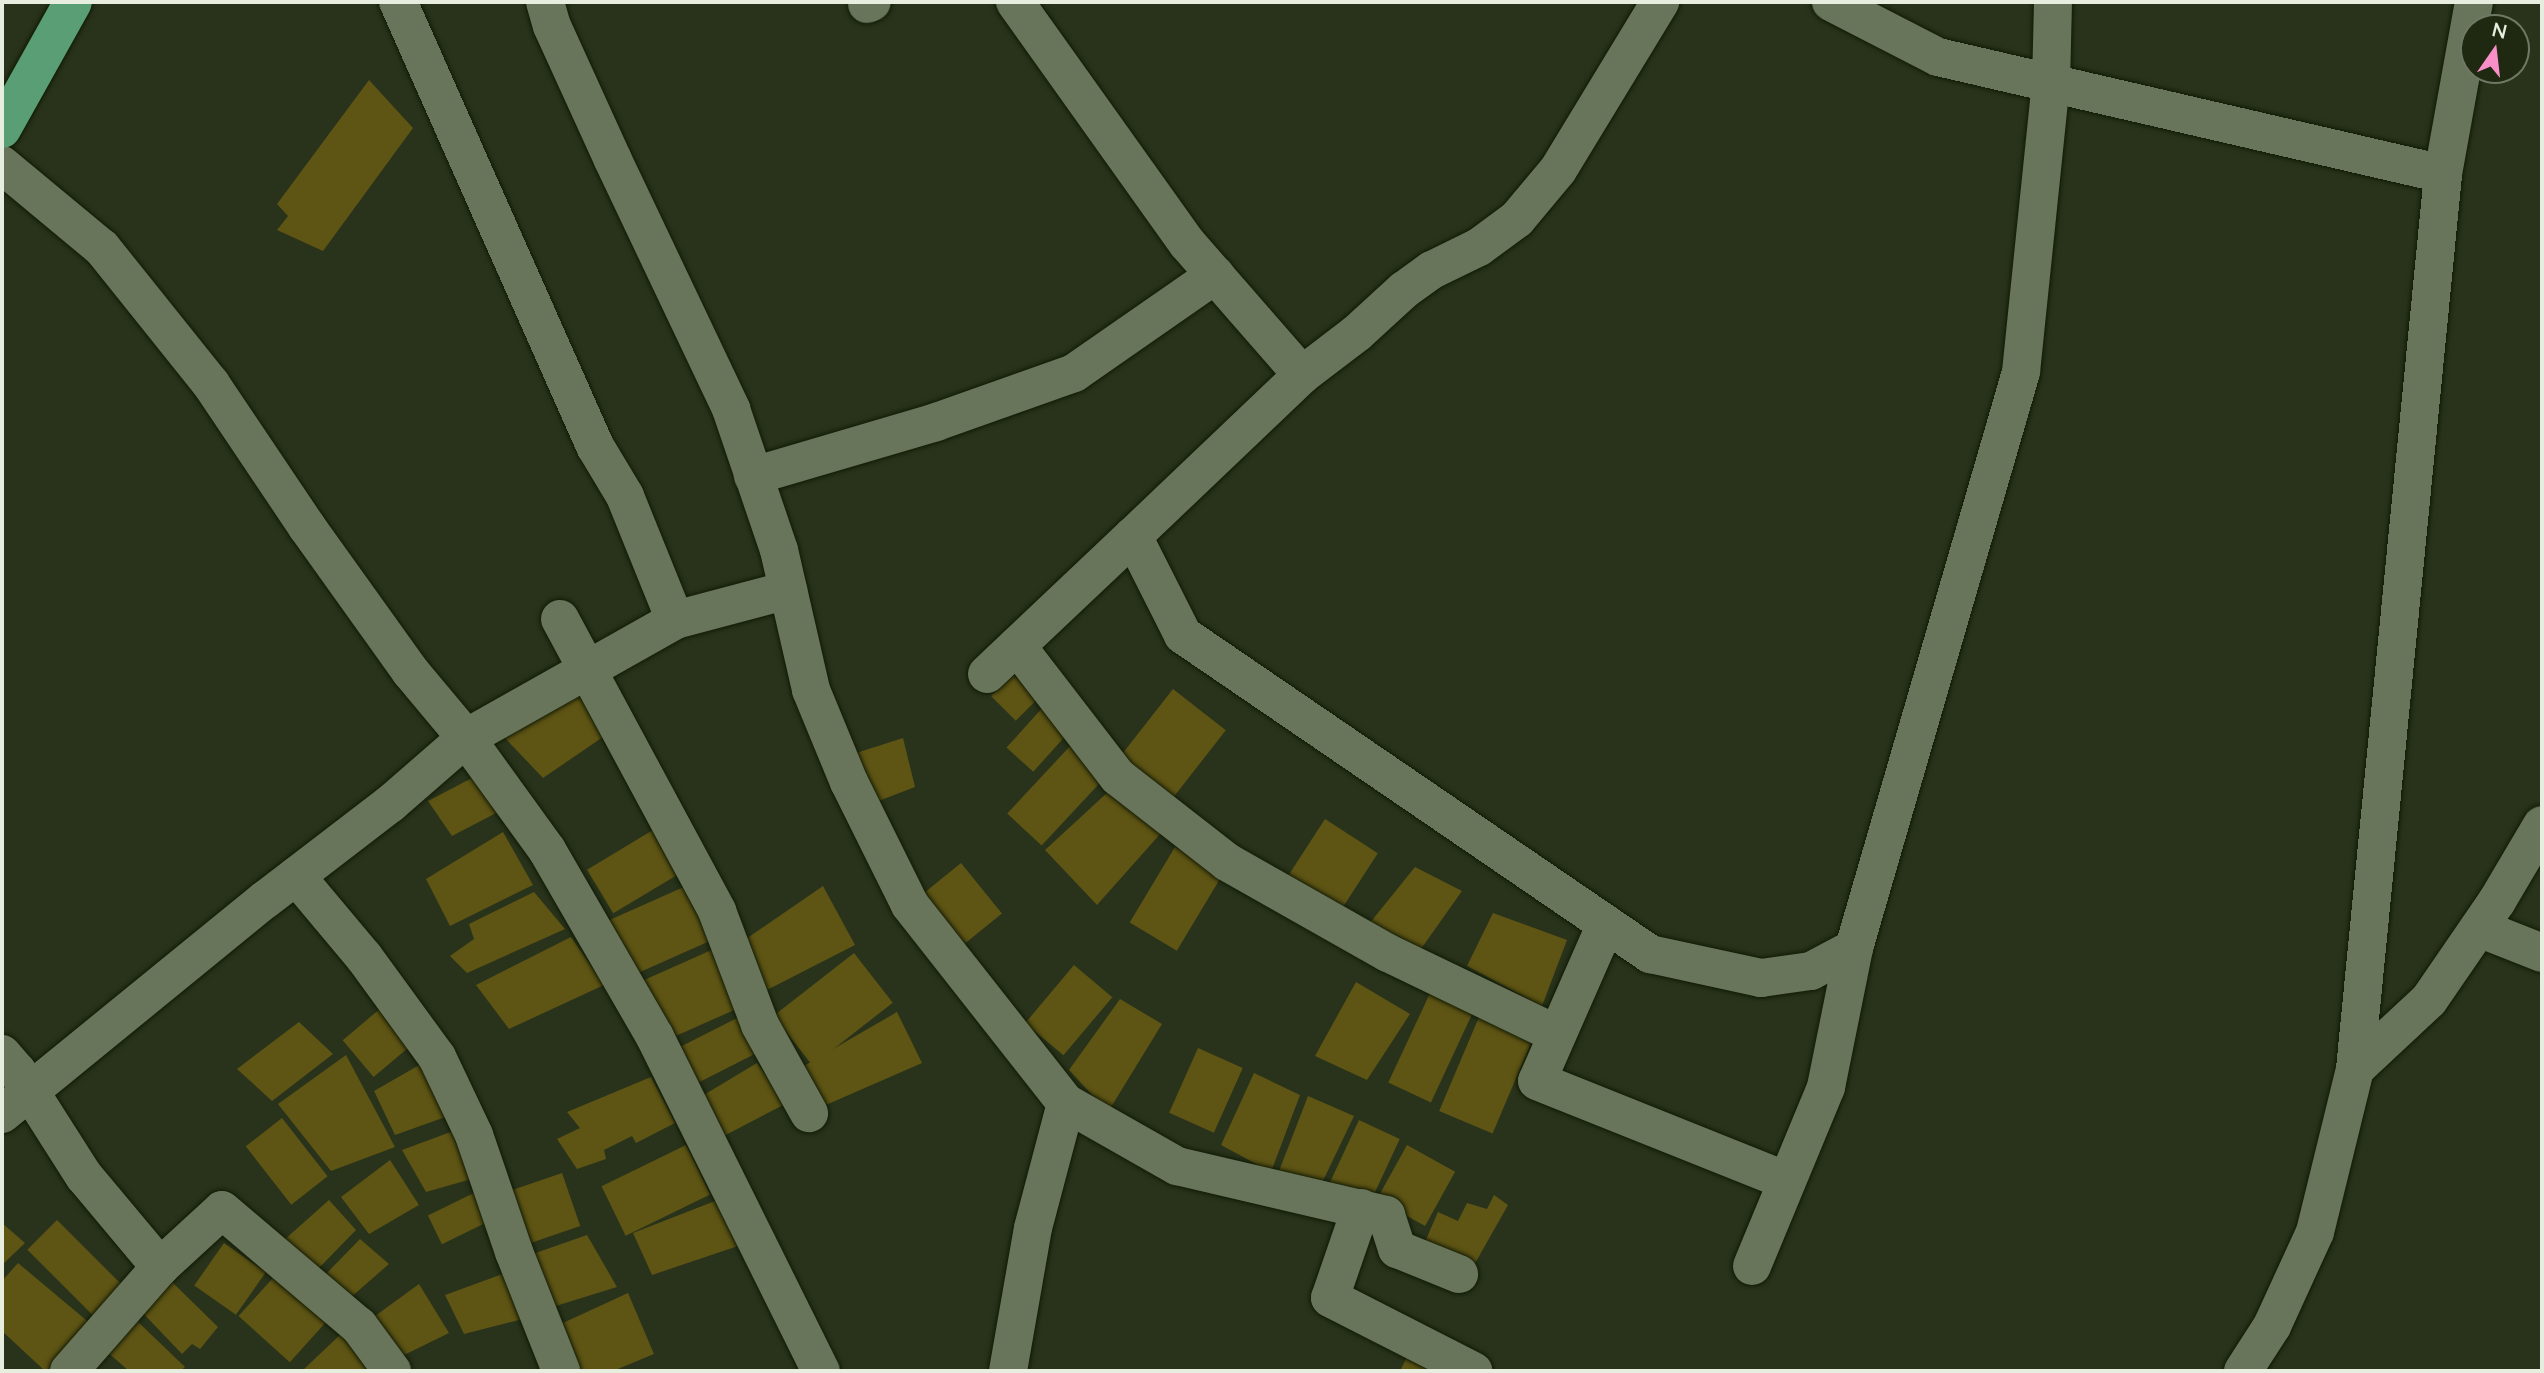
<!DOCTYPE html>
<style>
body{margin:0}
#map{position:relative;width:2544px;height:1373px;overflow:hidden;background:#29331b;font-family:Lato,sans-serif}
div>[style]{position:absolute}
.building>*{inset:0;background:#5e5414;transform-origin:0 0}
.roads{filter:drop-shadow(0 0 2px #111a05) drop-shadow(0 0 2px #111a05)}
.minor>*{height:38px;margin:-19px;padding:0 19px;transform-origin:19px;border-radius:19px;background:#69755a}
.highway>*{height:38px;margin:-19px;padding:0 19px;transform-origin:19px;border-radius:19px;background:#599e74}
span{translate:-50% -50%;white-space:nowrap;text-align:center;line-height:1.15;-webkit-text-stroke:5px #1f2912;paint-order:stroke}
.frame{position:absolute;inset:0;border:4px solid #e7eedf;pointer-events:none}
.north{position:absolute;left:2460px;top:14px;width:70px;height:70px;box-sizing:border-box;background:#1f2912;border:2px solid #6f7864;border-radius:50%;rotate:14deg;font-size:19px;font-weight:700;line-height:28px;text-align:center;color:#e7eedf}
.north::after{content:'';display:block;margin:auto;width:24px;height:32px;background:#fa8fc7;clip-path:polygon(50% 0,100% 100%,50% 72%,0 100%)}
</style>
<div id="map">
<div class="building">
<div style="clip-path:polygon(369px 80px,413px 128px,323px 251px,277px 230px,288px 216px,277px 204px)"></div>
<div style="left:1013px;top:674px;width:35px;height:31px;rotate:45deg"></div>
<div style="clip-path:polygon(574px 686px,603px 737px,543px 778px,504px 737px)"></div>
<div style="left:1173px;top:689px;width:67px;height:88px;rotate:38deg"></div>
<div style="left:1044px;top:706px;width:36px;height:56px;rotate:42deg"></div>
<div style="clip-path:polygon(903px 738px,915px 787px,868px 805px,853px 754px)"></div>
<div style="left:1072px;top:744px;width:47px;height:95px;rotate:43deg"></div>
<div style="clip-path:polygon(472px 778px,500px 811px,452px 836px,428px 801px)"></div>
<div style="clip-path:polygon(1108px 792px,1161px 833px,1097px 905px,1045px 850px)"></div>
<div style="left:1325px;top:819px;width:63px;height:67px;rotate:33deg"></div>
<div style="left:653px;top:830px;width:51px;height:77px;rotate:59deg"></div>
<div style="clip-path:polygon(503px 832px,533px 885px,450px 926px,426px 879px)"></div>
<div style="left:1175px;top:847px;width:55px;height:88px;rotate:31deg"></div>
<div style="left:961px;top:863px;width:65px;height:48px;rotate:51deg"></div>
<div style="clip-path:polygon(1415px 867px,1462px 891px,1416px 956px,1365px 929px)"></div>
<div style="left:686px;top:886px;width:60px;height:88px;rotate:66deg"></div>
<div style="clip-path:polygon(823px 886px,855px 945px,759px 994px,740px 943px)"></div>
<div style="clip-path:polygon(534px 892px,565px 929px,467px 973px,450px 956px,474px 939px,469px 924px)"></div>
<div style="clip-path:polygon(1493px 913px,1567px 940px,1542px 1006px,1467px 966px)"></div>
<div style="clip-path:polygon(571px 937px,604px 985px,509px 1029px,476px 985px)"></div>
<div style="left:716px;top:948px;width:64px;height:86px;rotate:66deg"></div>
<div style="left:854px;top:953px;width:63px;height:102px;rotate:52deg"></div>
<div style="left:1074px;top:965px;width:50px;height:76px;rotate:40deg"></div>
<div style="clip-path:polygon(1356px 982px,1410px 1014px,1367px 1080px,1315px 1056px)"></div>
<div style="left:1431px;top:991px;width:47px;height:101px;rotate:25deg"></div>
<div style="clip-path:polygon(1120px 999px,1162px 1024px,1108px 1112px,1069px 1070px)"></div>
<div style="left:381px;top:1008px;width:48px;height:50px;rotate:50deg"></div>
<div style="clip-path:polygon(897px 1012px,922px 1063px,819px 1108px,802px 1067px)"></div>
<div style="left:741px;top:1016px;width:40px;height:74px;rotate:63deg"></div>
<div style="left:1479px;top:1017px;width:58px;height:102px;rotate:23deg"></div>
<div style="clip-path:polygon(299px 1022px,333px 1054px,272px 1101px,237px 1069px)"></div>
<div style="left:1198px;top:1048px;width:49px;height:71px;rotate:24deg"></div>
<div style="clip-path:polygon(346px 1055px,395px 1147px,331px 1171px,278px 1104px)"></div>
<div style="clip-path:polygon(757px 1063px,787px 1103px,720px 1138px,697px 1099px)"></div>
<div style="clip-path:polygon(421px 1064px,451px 1115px,395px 1135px,374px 1091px)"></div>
<div style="clip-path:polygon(1254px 1073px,1300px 1095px,1271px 1172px,1221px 1145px)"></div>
<div style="clip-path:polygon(651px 1077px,675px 1123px,636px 1143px,632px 1136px,604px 1150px,606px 1159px,577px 1169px,557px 1139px,580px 1128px,567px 1112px)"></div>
<div style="clip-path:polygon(1308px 1096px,1354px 1116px,1321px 1185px,1279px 1171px)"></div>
<div style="left:282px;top:1118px;width:74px;height:46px;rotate:52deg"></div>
<div style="left:1359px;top:1120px;width:45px;height:72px;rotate:25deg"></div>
<div style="clip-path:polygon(456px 1130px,475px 1178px,426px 1192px,402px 1150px)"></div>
<div style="left:686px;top:1145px;width:55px;height:94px;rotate:64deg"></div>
<div style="left:1407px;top:1145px;width:55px;height:62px;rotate:29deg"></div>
<div style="clip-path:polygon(390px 1160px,419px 1205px,369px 1234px,341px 1197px)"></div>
<div style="left:562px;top:1173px;width:56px;height:61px;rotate:71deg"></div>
<div style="left:480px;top:1190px;width:32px;height:58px;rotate:64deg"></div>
<div style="clip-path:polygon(1494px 1195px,1508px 1205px,1469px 1274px,1421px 1251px,1438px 1212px,1458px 1221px,1467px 1203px,1487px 1209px)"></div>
<div style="clip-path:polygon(329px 1200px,356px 1230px,317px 1270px,283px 1241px)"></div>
<div style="clip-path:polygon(715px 1201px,738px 1246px,652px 1275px,633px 1233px)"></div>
<div style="left:57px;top:1220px;width:102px;height:42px;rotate:45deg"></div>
<div style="clip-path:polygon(2px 1223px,25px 1243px,2px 1265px)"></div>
<div style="clip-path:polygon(587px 1235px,617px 1287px,546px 1309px,527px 1256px)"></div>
<div style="clip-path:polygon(360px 1239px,389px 1264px,350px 1298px,325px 1275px)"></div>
<div style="left:224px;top:1243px;width:51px;height:52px;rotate:35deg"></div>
<div style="clip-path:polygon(18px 1263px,98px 1330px,59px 1371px,45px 1371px,2px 1331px,2px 1281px)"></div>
<div style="left:280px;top:1270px;width:69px;height:62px;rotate:42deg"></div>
<div style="clip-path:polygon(511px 1271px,523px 1319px,464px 1334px,445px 1295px)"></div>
<div style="clip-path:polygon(169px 1279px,218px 1327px,200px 1349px,192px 1344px,182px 1354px,139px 1309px)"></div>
<div style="clip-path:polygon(419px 1284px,449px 1333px,404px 1355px,371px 1319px)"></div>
<div style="clip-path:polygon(628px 1293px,654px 1354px,613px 1371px,569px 1371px,552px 1328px)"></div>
<div style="clip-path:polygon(135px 1319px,185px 1367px,180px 1371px,129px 1371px,105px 1350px)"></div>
<div style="clip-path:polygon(344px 1331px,373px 1371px,302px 1371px)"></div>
<div style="clip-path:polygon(1408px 1355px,1441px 1371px,1400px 1371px)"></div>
</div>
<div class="roads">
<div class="minor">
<div style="left:545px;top:2px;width:25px;rotate:74deg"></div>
<div style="left:552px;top:26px;width:147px;rotate:65.5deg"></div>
<div style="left:613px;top:160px;width:276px;rotate:64.6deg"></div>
<div style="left:731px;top:409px;width:149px;rotate:71.2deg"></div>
<div style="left:779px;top:550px;width:144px;rotate:77.1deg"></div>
<div style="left:811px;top:690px;width:100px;rotate:67.6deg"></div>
<div style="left:849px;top:782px;width:137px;rotate:63.6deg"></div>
<div style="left:910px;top:905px;width:252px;rotate:51.8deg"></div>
<div style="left:1066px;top:1103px;width:128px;rotate:29.6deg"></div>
<div style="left:1177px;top:1166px;width:215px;rotate:13.2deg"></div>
<div style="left:1386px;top:1215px;width:36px;rotate:72deg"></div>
<div style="left:1397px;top:1249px;width:67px;rotate:22deg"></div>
<div style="left:1015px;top:2px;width:296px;rotate:54.5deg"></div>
<div style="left:1187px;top:243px;width:175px;rotate:48.9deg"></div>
<div style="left:1302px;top:375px;width:233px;rotate:136.4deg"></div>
<div style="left:1133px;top:536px;width:111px;rotate:63.2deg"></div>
<div style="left:1183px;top:635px;width:566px;rotate:34.34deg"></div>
<div style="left:1650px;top:954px;width:114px;rotate:12.2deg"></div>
<div style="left:1761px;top:978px;width:50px;rotate:-8deg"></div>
<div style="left:1811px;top:971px;width:49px;rotate:-28.1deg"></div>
<div style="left:1854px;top:948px;width:600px;rotate:-73.83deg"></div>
<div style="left:2021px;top:372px;width:290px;rotate:-84.1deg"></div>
<div style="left:2051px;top:84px;width:82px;rotate:-88.6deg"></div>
<div style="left:1831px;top:2px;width:120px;rotate:27.2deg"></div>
<div style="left:1938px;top:57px;width:518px;rotate:13.04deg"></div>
<div style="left:867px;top:4px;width:5px;rotate:-22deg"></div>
<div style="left:2px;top:165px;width:130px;rotate:39.7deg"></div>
<div style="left:102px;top:248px;width:174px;rotate:51.3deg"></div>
<div style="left:211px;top:384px;width:172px;rotate:56.1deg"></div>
<div style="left:307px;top:527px;width:177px;rotate:54.4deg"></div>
<div style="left:410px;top:671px;width:87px;rotate:50.1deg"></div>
<div style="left:466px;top:738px;width:138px;rotate:54.1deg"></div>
<div style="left:547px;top:850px;width:216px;rotate:60deg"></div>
<div style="left:655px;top:1037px;width:373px;rotate:63.6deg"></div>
<div style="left:1302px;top:375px;width:69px;rotate:-37.4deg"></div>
<div style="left:1357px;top:333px;width:64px;rotate:-42.5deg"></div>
<div style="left:1404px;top:290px;width:34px;rotate:-36deg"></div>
<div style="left:1432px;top:270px;width:52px;rotate:-26.1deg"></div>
<div style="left:1479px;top:247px;width:47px;rotate:-36.4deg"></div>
<div style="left:1517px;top:219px;width:64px;rotate:-50.1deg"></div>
<div style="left:1558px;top:170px;width:197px;rotate:-58.7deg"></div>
<div style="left:753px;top:476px;width:191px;rotate:-16.4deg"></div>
<div style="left:936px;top:422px;width:146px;rotate:-19.5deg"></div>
<div style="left:1074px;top:373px;width:172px;rotate:-34.8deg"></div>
<div style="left:560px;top:619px;width:332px;rotate:61.7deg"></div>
<div style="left:717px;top:911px;width:122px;rotate:69.3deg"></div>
<div style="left:760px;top:1025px;width:101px;rotate:60.9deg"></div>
<div style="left:675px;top:620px;width:117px;rotate:-14.9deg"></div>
<div style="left:1017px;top:646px;width:165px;rotate:52.4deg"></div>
<div style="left:1118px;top:777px;width:138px;rotate:37.9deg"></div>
<div style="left:1227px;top:862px;width:185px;rotate:29.5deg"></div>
<div style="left:1388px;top:953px;width:187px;rotate:25.7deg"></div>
<div style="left:987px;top:674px;width:201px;rotate:-43.4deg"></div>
<div style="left:296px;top:876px;width:106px;rotate:50deg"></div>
<div style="left:364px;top:957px;width:124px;rotate:53.9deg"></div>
<div style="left:437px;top:1057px;width:86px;rotate:64.6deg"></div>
<div style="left:474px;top:1135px;width:124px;rotate:71.1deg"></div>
<div style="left:514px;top:1252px;width:128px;rotate:68.4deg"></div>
<div style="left:1606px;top:924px;width:171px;rotate:113.7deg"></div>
<div style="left:1537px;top:1081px;width:269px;rotate:21.8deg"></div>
<div style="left:2479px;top:928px;width:68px;rotate:21.6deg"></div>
<div style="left:2px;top:1054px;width:23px;rotate:49deg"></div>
<div style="left:17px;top:1071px;width:125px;rotate:57.5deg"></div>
<div style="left:84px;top:1176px;width:119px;rotate:50.1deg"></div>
<div style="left:160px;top:1267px;width:84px;rotate:-42.6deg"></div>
<div style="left:222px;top:1210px;width:180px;rotate:40.3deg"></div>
<div style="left:359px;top:1326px;width:56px;rotate:53.7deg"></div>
<div style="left:2355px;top:1069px;width:101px;rotate:-43deg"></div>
<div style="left:2429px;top:1000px;width:120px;rotate:-55.5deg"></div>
<div style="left:2497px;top:901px;width:88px;rotate:-59.4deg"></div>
<div style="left:2px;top:1114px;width:340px;rotate:-39.2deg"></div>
<div style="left:266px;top:899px;width:156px;rotate:-37.5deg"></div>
<div style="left:390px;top:804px;width:101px;rotate:-41deg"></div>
<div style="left:466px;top:738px;width:240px;rotate:-29.4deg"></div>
<div style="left:675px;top:620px;width:134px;rotate:-112deg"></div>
<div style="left:625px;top:496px;width:58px;rotate:-121deg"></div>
<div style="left:595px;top:446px;width:486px;rotate:-113.9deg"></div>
<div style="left:1361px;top:1208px;width:95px;rotate:109deg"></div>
<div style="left:1330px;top:1298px;width:161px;rotate:27deg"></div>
<div style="left:1752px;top:1266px;width:194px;rotate:-67.5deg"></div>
<div style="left:1826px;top:1087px;width:142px;rotate:-78.6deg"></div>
<div style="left:69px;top:1371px;width:138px;rotate:-48.8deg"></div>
<div style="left:1008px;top:1371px;width:145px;rotate:-80.1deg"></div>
<div style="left:1033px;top:1228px;width:129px;rotate:-75.2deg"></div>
<div style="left:2243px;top:1371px;width:54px;rotate:-57.2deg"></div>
<div style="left:2272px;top:1326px;width:103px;rotate:-65.4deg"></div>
<div style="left:2315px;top:1232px;width:168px;rotate:-76.2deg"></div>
<div style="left:2355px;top:1069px;width:899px;rotate:-84.38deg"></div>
<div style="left:2443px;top:174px;width:175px;rotate:-79.8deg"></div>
</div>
<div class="highway">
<div style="left:2px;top:129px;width:145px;rotate:-60.8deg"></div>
</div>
</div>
<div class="frame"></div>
<div class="north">N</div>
</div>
